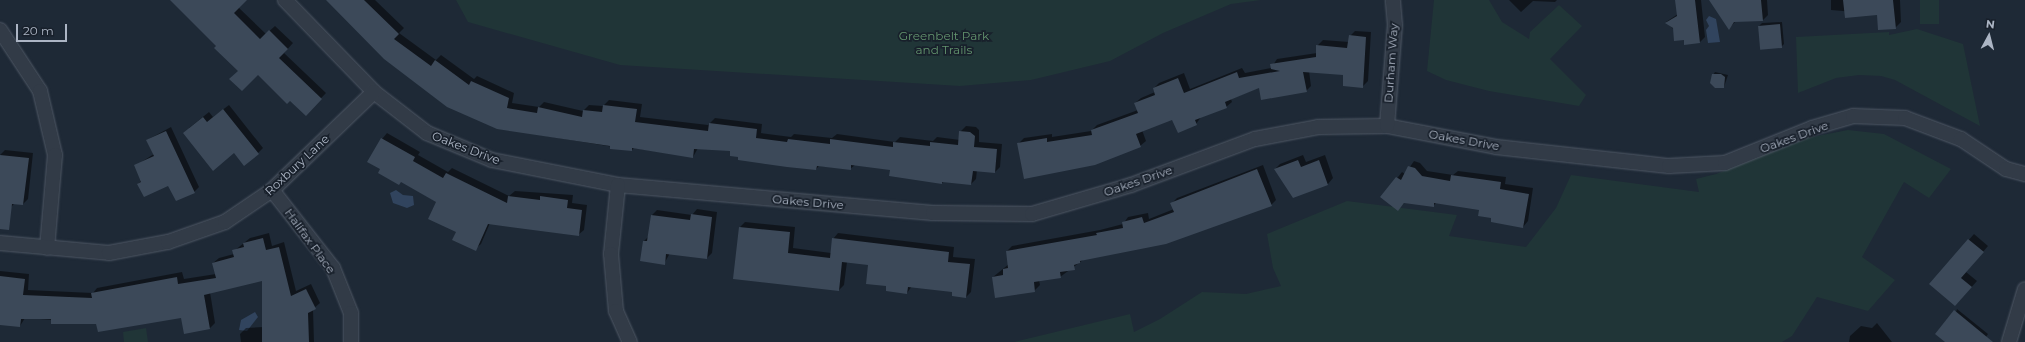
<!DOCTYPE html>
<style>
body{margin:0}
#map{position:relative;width:2025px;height:342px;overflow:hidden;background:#1e2936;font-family:Montserrat,sans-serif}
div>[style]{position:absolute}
.green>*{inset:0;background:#203537;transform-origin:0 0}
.water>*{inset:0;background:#31445e}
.shadow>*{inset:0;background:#0007}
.building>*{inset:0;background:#3c4959;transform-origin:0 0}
.roads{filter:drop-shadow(0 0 1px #4f5865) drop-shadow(0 0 1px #4f5865)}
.street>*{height:14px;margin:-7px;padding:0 7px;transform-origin:7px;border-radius:7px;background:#323b47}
span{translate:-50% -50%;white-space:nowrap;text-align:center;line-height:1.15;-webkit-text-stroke:3.5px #18202b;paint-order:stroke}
.park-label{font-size:12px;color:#63946e}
.street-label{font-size:12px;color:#acb5c4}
.north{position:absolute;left:1969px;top:16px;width:40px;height:40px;-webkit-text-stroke:3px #18202b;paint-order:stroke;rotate:7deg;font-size:11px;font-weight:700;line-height:16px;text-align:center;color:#acb5c4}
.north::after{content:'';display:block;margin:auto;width:14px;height:18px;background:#acb5c4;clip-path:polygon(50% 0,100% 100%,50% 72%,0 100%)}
.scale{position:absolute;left:16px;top:24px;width:51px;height:18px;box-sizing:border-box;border:2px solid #acb5c4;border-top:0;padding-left:5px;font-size:12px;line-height:14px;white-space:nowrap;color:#acb5c4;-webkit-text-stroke:3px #18202b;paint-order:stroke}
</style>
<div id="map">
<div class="green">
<div style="clip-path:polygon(456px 0,1261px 0,1231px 4px,1163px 33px,1110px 61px,1031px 80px,960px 86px,620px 65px,468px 22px)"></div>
<div style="clip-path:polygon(1434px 0,1489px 0,1502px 22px,1529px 39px,1530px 32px,1559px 5px,1582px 26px,1550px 59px,1586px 95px,1579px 106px,1489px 91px,1446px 80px,1427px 71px)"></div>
<div style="left:1920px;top:0;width:19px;height:24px"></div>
<div style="clip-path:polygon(1917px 29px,1963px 44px,1980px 126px,1895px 80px,1881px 76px,1859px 75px,1836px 78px,1798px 93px,1796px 37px,1889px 32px,1889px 35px)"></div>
<div style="clip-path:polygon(1848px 130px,1884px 134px,1951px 169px,1929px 198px,1904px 182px,1862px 257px,1895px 280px,1868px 311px,1817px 297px,1792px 336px,1782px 342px,1014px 342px,1130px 314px,1134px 332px,1160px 319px,1202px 292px,1246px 294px,1281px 286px,1273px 268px,1267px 234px,1347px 201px,1457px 215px,1449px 236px,1526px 247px,1556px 208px,1571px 175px,1699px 192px,1696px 179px,1716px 174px,1807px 138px)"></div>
<div style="clip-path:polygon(146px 328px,148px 342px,124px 342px,123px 332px)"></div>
</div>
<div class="water">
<div style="clip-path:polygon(1709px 16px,1716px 19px,1720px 42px,1708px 43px,1706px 30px,1709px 26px,1706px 20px)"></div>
<div style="clip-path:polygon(396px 190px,403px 195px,413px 196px,414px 205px,407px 208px,393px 203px,390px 193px)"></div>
<div style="clip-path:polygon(255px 312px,258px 317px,247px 331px,239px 330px,241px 320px)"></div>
</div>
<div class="shadow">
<div style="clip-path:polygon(171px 0,245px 0,238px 7px,266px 34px,275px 26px,293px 43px,284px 53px,326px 93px,306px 114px,258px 74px,239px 71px,218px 46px)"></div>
<div style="clip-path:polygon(327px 0,375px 0,404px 28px,399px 33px,436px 60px,441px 55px,474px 79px,477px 76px,514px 93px,512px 103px,539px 107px,544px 102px,583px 111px,589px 105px,603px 106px,609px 100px,642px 104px,640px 117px,708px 125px,715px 118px,762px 124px,761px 133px,791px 137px,794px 134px,832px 138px,837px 134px,895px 142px,900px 137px,933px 141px,937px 137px,960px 140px,960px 132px,966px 126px,976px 127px,979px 130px,979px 142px,1002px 144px,1000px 167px,995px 172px,977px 170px,976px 179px,971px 184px,944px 181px,942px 183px,891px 169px,855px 165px,850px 169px,819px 166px,816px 169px,740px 156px,731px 150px,698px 148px,693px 157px,634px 148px,632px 150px,498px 128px)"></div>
<div style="clip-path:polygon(1509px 0,1557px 0,1555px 2px,1533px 1px,1521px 12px)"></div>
<div style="clip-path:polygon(1677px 0,1701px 0,1705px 37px,1700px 42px,1685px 44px,1684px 39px,1666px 22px,1678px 14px)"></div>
<div style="clip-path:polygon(1711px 0,1767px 0,1768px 15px,1763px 20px,1736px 21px,1729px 28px)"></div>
<div style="clip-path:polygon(1831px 0,1900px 0,1901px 22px,1895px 28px,1877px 14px,1831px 10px)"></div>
<div style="clip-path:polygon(1782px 22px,1784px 44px,1781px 47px,1759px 26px,1762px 23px)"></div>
<div style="clip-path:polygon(1355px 31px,1371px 32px,1368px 81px,1362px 87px,1344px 74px,1309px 71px,1311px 86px,1306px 91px,1260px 87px,1231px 99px,1232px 102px,1226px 107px,1201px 117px,1196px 124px,1173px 118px,1142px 130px,1146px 141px,1140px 146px,1018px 144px,1024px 138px,1052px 134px,1052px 137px,1091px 131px,1097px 125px,1138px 110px,1135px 103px,1141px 98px,1155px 92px,1154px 88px,1159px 83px,1184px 73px,1190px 89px,1242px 68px,1245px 73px,1271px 68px,1277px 59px,1317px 53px,1317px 46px,1323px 40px,1349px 42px,1350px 36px)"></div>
<div style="clip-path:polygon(1715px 72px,1728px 75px,1724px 87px,1713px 75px)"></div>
<div style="clip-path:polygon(229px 105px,263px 148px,258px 153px,234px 152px,189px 128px,209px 112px,213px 117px)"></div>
<div style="clip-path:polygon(171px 127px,199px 187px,194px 192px,168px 185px,138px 184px,142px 180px,135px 166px,154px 154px,147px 140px)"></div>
<div style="clip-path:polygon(387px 133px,420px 152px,418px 155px,448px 172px,452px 168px,509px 196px,515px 191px,573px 195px,572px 203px,587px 205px,584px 230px,578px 235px,490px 223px,481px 244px,475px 249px,457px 231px,437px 202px,381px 169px,382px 139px)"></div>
<div style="clip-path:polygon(5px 150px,33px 153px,28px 199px,23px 204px,15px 203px,11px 207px,0 206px,0 155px)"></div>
<div style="clip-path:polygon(1303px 155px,1306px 162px,1325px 155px,1333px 178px,1328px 184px,1294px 197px,1275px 169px,1280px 164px)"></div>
<div style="clip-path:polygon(1414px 161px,1420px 163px,1427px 171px,1453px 175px,1458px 171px,1506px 177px,1505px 184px,1533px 188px,1528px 221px,1523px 227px,1493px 217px,1480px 209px,1437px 202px,1433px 206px,1405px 202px,1398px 210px,1382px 197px,1402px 172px,1405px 174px)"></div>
<div style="clip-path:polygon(1263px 165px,1276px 200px,1271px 205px,1083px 260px,1060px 277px,1039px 280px,1040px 285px,1034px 291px,993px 277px,1009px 264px,1007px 251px,1012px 246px,1100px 230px,1123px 224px,1128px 217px,1148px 213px,1149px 219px,1174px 209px,1172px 203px,1177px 198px)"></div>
<div style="clip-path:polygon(697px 209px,717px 212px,712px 253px,707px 258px,670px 253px,664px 264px,644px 241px,649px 236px,652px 215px,657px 210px,692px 215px)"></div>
<div style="clip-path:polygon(745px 222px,795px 227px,793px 248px,831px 253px,833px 239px,838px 233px,954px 247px,953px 257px,975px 259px,971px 292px,966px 297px,953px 291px,912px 286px,907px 293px,887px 285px,870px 264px,847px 262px,844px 285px,839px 290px,740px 227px)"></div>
<div style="clip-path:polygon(269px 233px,272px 246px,284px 242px,296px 291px,311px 284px,320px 303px,313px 309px,314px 342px,241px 342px,240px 334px,246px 328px,263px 327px,263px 280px,210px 292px,215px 323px,210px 328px,182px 317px,97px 323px,25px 318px,20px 326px,0 324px,0 271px,29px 274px,28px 290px,93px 293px,97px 288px,182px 272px,184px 279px,216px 274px,213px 263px,219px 258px,234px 254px,234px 251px,250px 238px)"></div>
<div style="clip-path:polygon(1974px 234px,1988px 246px,1966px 272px,1977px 281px,1960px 300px,1930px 284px)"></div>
<div style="clip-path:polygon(1957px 309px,1988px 334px,1986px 337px,1991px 342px,1946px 342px)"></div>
<div style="clip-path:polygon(1877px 323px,1892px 342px,1849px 342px,1850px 336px,1861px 326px,1872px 328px)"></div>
</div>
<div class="building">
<div style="clip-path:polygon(170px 0,247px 0,234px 13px,260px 39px,269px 30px,288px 49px,279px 58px,322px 99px,306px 116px,290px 101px,287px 104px,258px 75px,242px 91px,229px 79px,238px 71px,214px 48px,216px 46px)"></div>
<div style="clip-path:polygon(326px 0,364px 0,399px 34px,394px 39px,431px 66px,435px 60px,469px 85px,471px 81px,509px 98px,507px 108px,537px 113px,538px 107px,582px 117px,583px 110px,602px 112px,603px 105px,637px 109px,635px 122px,708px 131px,709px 123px,757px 129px,756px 138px,787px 142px,788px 139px,830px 144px,830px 139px,893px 147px,893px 142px,930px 146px,930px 142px,958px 145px,959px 131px,970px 132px,975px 136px,974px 147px,997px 149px,995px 173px,973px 171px,971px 185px,942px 182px,942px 184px,889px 176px,890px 170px,851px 165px,851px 170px,817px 166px,816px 170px,787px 167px,738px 160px,738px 157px,730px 156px,730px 151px,694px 149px,693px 158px,632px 148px,632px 151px,610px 149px,610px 146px,497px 129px,447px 107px,384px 59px)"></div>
<div style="clip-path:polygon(1675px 0,1695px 0,1700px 43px,1684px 45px,1684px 40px,1674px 41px,1673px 28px,1665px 23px,1677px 16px)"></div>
<div style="clip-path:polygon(1709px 0,1761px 0,1763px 21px,1734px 22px,1729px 30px)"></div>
<div style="clip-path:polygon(1843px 0,1893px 0,1896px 29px,1878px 30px,1877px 15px,1845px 18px)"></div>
<div style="left:1780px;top:24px;width:24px;height:22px;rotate:85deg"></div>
<div style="clip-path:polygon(1349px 35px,1366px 37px,1363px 88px,1343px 86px,1343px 75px,1303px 72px,1307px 92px,1261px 100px,1259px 88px,1225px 102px,1227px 108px,1195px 120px,1197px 125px,1178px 133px,1172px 120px,1136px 134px,1141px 147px,1095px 165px,1024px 179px,1017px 143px,1047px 138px,1047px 142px,1092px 135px,1091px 130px,1138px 113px,1134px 103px,1155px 95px,1153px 88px,1178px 78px,1184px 93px,1237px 72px,1239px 78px,1280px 71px,1271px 69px,1270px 64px,1316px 57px,1316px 45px,1347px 48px)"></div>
<div style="clip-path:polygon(1712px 74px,1721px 74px,1725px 77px,1724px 88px,1715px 88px,1710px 83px)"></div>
<div style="clip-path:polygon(223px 109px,259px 154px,244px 166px,234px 153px,213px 171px,183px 133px,203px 117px,207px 122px)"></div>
<div style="clip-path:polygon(166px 131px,195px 193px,176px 201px,168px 186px,144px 197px,137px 184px,141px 182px,134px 165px,154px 156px,146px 140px)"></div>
<div style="clip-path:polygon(381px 138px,415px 157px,413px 161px,443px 178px,446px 173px,507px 203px,508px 196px,540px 200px,540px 196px,568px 200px,567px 208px,582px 210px,579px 236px,488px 224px,476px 251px,452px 240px,456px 232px,428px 219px,436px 202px,401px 182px,399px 185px,378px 173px,380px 169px,367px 162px)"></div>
<div style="clip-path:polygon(0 155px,29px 158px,23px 205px,12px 204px,9px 230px,0 229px)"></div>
<div style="clip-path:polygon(1298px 160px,1301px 167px,1319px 160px,1328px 185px,1293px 198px,1274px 169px)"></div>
<div style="clip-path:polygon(1408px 166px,1415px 168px,1422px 176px,1450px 181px,1451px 175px,1501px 182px,1500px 189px,1529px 194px,1523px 228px,1491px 222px,1491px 218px,1478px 216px,1479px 210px,1434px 203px,1434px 207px,1404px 203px,1398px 211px,1380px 197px,1396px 177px,1401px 180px)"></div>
<div style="clip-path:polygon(1257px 169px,1272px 206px,1166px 244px,1080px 261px,1080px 263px,1074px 265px,1075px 270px,1060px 272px,1061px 278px,1034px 282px,1035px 292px,995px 298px,992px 277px,1003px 275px,1003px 269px,1008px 268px,1006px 251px,1097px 235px,1096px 233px,1123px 228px,1122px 222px,1142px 217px,1144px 223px,1174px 212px,1170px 203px)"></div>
<div style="clip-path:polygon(691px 214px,712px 217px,707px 259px,666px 254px,665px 265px,640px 261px,643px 241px,647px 241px,651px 215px,690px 220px)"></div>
<div style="clip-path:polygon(739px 227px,790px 232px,788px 253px,830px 258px,832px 238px,949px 252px,948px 262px,970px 264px,966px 298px,952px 296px,952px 292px,908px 287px,907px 294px,886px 291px,886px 286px,866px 284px,868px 265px,842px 262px,839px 291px,733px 279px)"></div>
<div style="clip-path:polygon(263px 238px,266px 250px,279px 247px,291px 296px,306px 289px,316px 309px,308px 313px,309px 342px,262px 342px,262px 281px,204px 295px,210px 329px,184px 334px,181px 318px,98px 332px,96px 324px,51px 324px,51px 319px,21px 319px,20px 327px,0 325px,0 276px,25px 279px,23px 295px,92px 298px,91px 293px,177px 277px,178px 284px,216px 278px,212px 263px,234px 257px,232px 250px,244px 247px,243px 243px)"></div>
<div style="clip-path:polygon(1968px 239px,1984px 252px,1961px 278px,1972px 287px,1955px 306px,1929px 284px)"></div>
<div style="clip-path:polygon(1954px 310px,1993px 342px,1945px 342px,1935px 334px)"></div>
</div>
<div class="roads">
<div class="street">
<div style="left:285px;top:0;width:128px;rotate:45.9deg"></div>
<div style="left:374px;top:92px;width:67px;rotate:37.7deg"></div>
<div style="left:427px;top:133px;width:70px;rotate:22.6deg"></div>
<div style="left:492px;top:160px;width:128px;rotate:11.2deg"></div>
<div style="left:618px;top:185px;width:316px;rotate:5.1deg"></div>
<div style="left:933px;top:213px;width:99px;rotate:0.6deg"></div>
<div style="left:1032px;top:214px;width:103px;rotate:-16.3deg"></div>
<div style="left:1131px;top:185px;width:132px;rotate:-20.4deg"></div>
<div style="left:1255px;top:139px;width:64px;rotate:-10.8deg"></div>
<div style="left:1318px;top:127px;width:69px;rotate:-0.8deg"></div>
<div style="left:1387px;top:126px;width:111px;rotate:10.9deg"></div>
<div style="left:1496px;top:147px;width:174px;rotate:6.3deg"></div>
<div style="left:1669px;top:166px;width:56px;rotate:-3.1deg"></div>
<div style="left:1725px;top:163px;width:94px;rotate:-21.9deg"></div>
<div style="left:1812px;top:128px;width:43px;rotate:-16.3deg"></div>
<div style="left:1853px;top:116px;width:52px;rotate:2.2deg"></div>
<div style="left:1905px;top:118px;width:60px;rotate:20.6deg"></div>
<div style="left:1961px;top:139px;width:54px;rotate:33.7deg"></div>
<div style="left:2006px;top:169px;width:20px;rotate:15deg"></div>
<div style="left:0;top:30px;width:73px;rotate:56.7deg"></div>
<div style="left:40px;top:91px;width:66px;rotate:76.8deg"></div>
<div style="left:55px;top:155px;width:93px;rotate:94.9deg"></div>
<div style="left:1387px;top:126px;width:101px;rotate:-85.5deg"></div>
<div style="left:1395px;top:25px;width:25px;rotate:-95deg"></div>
<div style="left:618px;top:185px;width:69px;rotate:95.8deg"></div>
<div style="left:611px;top:254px;width:57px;rotate:85deg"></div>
<div style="left:616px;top:311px;width:34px;rotate:66deg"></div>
<div style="left:272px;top:190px;width:99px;rotate:52deg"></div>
<div style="left:333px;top:268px;width:48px;rotate:68.2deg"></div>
<div style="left:351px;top:313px;width:29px;rotate:90deg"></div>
<div style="left:0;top:243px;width:109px;rotate:5.2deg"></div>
<div style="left:109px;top:253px;width:60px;rotate:-10.6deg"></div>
<div style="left:168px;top:242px;width:60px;rotate:-19.3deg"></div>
<div style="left:225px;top:222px;width:57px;rotate:-34.2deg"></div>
<div style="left:272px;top:190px;width:141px;rotate:-43.9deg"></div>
<div style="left:2009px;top:342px;width:55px;rotate:-73.2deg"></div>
</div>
</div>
<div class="park-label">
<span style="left:944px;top:43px">Greenbelt Park<br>and Trails</span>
</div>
<div class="street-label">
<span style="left:1391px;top:63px;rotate:-86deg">Durham Way</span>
<span style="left:1794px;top:137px;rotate:-20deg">Oakes Drive</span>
<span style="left:1464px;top:140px;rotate:10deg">Oakes Drive</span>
<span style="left:466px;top:148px;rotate:21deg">Oakes Drive</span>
<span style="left:297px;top:165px;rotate:-43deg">Roxbury Lane</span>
<span style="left:1138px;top:181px;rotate:-19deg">Oakes Drive</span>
<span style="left:808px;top:202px;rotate:5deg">Oakes Drive</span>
<span style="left:310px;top:241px;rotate:54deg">Halifax Place</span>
</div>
<div class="north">N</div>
<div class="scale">20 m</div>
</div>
